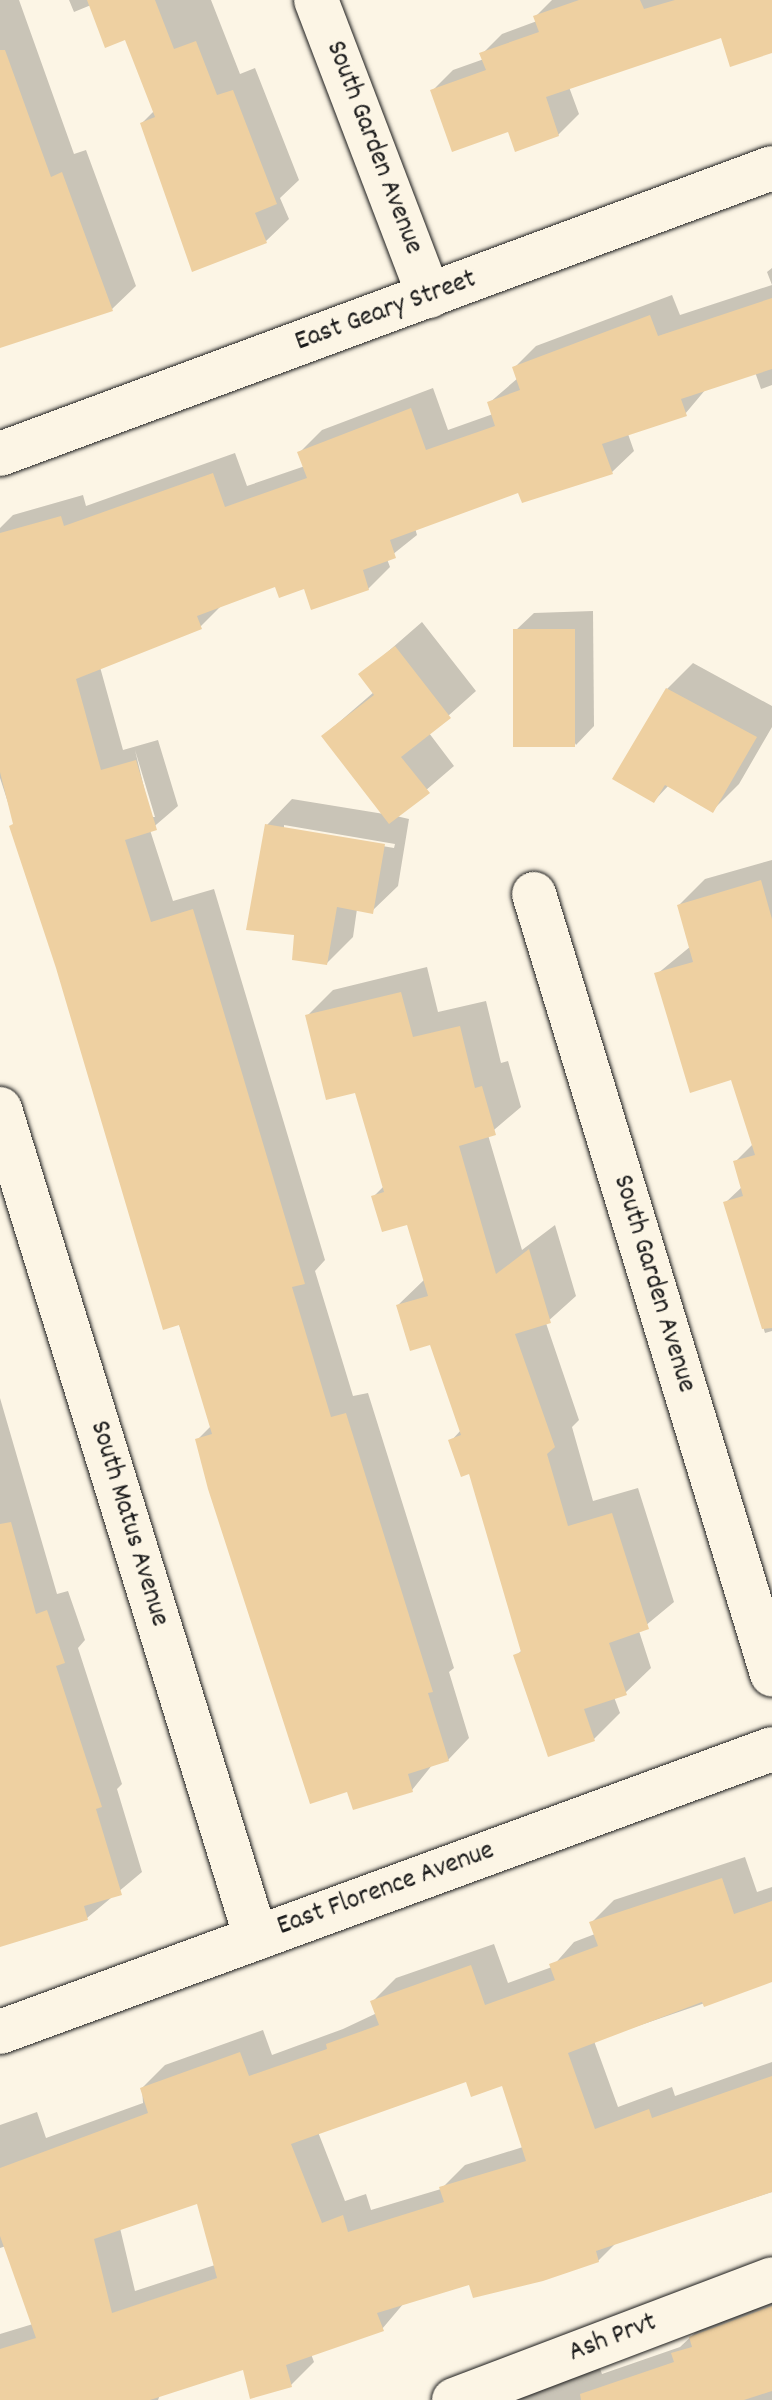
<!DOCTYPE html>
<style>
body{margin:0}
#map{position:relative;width:772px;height:2400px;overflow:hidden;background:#fcf5e5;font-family:Dekko,sans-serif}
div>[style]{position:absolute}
.shadow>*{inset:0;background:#0003}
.building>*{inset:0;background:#eed0a1;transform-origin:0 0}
.roads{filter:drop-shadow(0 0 2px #1c1c1c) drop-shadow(0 0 2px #1c1c1c)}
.minor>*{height:44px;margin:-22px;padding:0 22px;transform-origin:22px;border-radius:22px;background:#fcf5e5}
span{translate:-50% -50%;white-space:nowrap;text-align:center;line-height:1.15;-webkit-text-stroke:6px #fcf5e5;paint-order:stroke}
.street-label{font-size:28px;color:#1c1c1c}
</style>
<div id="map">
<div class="shadow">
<div style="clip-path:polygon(0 0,19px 0,74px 154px,86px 150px,136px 286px,112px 309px,0 347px)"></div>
<div style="clip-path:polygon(69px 0,211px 0,240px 74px,255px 68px,299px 180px,280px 198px,289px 219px,266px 241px,142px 123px,154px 111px,126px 37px,91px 5px,74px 12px)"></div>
<div style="clip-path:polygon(552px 0,772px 0,772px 51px,722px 36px,569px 87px,579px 114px,558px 135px,509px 130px,433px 90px,453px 70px,484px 59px,482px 54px,502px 34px,537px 21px,536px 16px)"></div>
<div style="clip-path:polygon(evenodd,772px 268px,772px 385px,761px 389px,755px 372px,706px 389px,685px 414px,628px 434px,634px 451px,612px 472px,520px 490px,415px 528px,417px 535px,387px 559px,390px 567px,368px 589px,277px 585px,222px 605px,200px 627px,100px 667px,123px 750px,158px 740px,178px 806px,150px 830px,173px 901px,214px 889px,325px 1260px,315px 1271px,353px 1396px,368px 1393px,454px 1668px,449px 1672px,469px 1738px,448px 1760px,433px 1764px,412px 1790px,197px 1440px,212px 1425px,0 778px,0 528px,13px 515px,83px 495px,86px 506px,235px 453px,247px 486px,305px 466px,300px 452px,322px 430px,433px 388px,448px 430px,493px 414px,489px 403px,518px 378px,514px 368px,536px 346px,672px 295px,680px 315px,772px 285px,767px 272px,772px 268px,135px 750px,155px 817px,151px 817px,135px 750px)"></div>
<div style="clip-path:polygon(593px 611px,594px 726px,576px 745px,515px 631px,534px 613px)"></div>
<div style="clip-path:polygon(evenodd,422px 622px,476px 691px,429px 733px,454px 766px,396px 816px,409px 819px,398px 886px,372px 911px,357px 909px,353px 937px,327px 963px,296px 934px,267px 825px,292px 799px,384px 814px,323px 736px,374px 692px,361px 675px,422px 622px,284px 825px,395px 844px,394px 848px,284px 829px,284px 825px)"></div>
<div style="clip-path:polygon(693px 663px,772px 706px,772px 727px,739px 784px,713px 810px,669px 785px,654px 801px,667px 689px)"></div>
<div style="clip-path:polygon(772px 860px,772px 1331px,765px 1333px,725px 1203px,743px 1186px,736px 1161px,753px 1144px,732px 1078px,657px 974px,691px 946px,679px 905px,705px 879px)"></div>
<div style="clip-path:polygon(427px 967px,438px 1012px,486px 1001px,501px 1063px,508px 1061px,521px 1107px,488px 1135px,522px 1250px,555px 1225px,576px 1296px,546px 1323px,579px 1420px,572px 1427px,593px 1501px,638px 1488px,674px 1602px,639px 1631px,651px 1668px,625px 1693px,614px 1697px,620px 1713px,594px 1739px,516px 1656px,523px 1649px,470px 1472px,451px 1441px,461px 1430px,432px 1343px,398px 1305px,425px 1279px,409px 1222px,373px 1197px,384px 1186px,357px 1091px,307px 1016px,333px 990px)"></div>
<div style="clip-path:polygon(0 1398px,57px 1594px,68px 1591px,85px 1640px,78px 1648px,122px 1784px,117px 1789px,142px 1872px,87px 1918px,0 1945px)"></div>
<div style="clip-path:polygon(evenodd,745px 1857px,757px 1892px,772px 1887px,772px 1980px,594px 2041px,618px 2107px,672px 2087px,675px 2096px,772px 2062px,772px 2192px,616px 2243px,598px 2261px,471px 2282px,404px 2303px,382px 2329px,311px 2354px,314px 2362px,291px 2385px,244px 2368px,160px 2395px,158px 2400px,0 2400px,0 2334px,33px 2324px,6px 2246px,0 2248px,0 2125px,37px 2112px,46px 2138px,143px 2103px,142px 2088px,165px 2065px,263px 2030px,272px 2055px,343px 2029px,377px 2013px,373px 2001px,396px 1978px,494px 1944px,508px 1983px,552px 1967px,574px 1942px,595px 1934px,591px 1923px,614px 1900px,745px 1857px,467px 2080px,503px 2084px,523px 2147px,465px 2165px,441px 2189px,371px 2210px,366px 2194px,345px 2201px,318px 2132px,467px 2080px,745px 1857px,198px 2202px,215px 2265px,135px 2291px,120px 2228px,198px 2202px)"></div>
<div style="clip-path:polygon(772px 2293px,772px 2400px,496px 2400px,597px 2361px,602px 2374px,680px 2347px,712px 2317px)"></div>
</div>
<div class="building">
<div style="clip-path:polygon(87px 0,155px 0,174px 49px,196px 41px,217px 95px,233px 90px,277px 204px,255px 213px,267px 243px,192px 272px,140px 123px,155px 117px,125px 40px,105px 48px)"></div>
<div style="clip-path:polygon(579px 0,640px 0,644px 9px,675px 0,772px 0,772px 53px,730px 67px,721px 38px,546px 97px,559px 136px,515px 152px,508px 132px,452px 152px,430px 90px,486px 70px,479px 53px,539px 32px,533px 16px)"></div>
<div style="clip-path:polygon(0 50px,5px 50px,51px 177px,62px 172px,113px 311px,0 348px)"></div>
<div style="clip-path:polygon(772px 298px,772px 369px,681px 399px,687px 416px,602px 444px,613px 474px,522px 503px,518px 493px,390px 540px,396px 558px,363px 570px,369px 590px,311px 610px,304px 589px,279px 598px,275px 587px,197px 616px,202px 629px,76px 679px,101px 770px,136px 760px,157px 830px,125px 840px,151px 922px,193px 909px,305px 1284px,292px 1287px,331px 1417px,346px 1413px,433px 1692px,428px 1693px,449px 1761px,408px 1774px,413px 1792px,353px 1810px,347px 1792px,310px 1804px,208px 1489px,195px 1439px,212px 1434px,179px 1325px,163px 1330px,56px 968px,9px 826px,13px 824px,0 772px,0 533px,61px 516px,64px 526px,213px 473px,225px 507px,307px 478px,297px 452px,411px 408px,426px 450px,495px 426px,487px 402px,520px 390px,512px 367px,650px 315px,658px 336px)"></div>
<div style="left:575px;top:629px;width:118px;height:62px;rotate:90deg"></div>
<div style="clip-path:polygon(395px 646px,451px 718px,401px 757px,430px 793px,389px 824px,321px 736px,374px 695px,358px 674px)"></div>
<div style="clip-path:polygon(666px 688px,757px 737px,713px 813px,665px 785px,654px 803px,612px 779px)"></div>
<div style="clip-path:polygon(265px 824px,385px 844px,373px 914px,337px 907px,327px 965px,292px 960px,294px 935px,246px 930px)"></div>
<div style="clip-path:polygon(761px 880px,772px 919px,772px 1328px,762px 1329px,723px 1202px,743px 1196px,733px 1161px,755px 1155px,731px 1080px,690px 1093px,654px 973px,693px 962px,677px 905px)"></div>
<div style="clip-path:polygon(401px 992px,413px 1037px,460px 1026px,475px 1088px,482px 1086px,496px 1135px,459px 1146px,496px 1274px,529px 1249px,551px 1323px,515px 1334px,555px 1447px,547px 1454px,568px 1526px,612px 1513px,649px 1629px,609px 1643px,627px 1695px,584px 1709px,595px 1741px,548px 1757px,513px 1655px,521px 1652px,469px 1474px,461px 1477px,448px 1440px,461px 1435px,430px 1345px,410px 1351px,396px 1305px,428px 1296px,407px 1225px,382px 1232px,371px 1196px,384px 1192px,355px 1093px,326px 1100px,305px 1015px)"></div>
<div style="clip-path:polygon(11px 1522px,36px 1614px,47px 1610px,65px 1663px,56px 1666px,102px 1807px,96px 1809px,122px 1895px,84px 1906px,88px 1920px,0 1947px,0 1524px)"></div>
<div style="clip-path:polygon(evenodd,722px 1878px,734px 1914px,772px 1901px,772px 1982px,704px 2007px,702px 2002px,568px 2053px,595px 2129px,649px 2109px,652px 2118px,772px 2076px,772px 2192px,596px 2251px,599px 2262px,543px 2281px,473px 2298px,469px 2285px,377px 2313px,384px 2331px,286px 2365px,292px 2387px,250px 2399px,243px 2370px,150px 2400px,0 2400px,0 2349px,36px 2338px,0 2236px,0 2168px,148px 2113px,140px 2088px,240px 2052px,249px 2076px,327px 2049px,326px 2044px,379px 2025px,370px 2001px,471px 1965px,485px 2005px,555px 1980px,549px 1964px,598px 1946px,589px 1922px,722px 1878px,466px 2082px,471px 2097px,502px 2086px,526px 2161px,439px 2187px,444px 2202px,348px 2232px,343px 2215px,322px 2223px,291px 2144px,466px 2082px,722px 1878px,197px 2204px,217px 2278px,112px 2313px,94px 2239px,197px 2204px)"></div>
<div style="clip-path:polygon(772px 2306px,772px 2391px,744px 2400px,581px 2400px,580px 2394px,674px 2362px,671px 2353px,692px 2347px,689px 2337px)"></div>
</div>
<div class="roads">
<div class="minor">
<div style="left:316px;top:0;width:317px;rotate:69.1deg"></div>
<div style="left:0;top:454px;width:823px;rotate:-20.33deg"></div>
<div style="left:534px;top:894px;width:816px;rotate:73.03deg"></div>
<div style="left:0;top:1109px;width:868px;rotate:72.84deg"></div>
<div style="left:0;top:2032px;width:822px;rotate:-20.13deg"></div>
<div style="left:454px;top:2400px;width:340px;rotate:-20.8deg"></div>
</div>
</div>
<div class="street-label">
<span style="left:373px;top:148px;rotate:69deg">South Garden Avenue</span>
<span style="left:386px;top:312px;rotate:-20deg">East Geary Street</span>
<span style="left:653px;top:1284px;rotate:73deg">South Garden Avenue</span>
<span style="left:128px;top:1524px;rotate:73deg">South Matus Avenue</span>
<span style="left:386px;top:1890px;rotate:-20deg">East Florence Avenue</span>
<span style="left:613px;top:2339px;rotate:-21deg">Ash Prvt</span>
</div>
</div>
